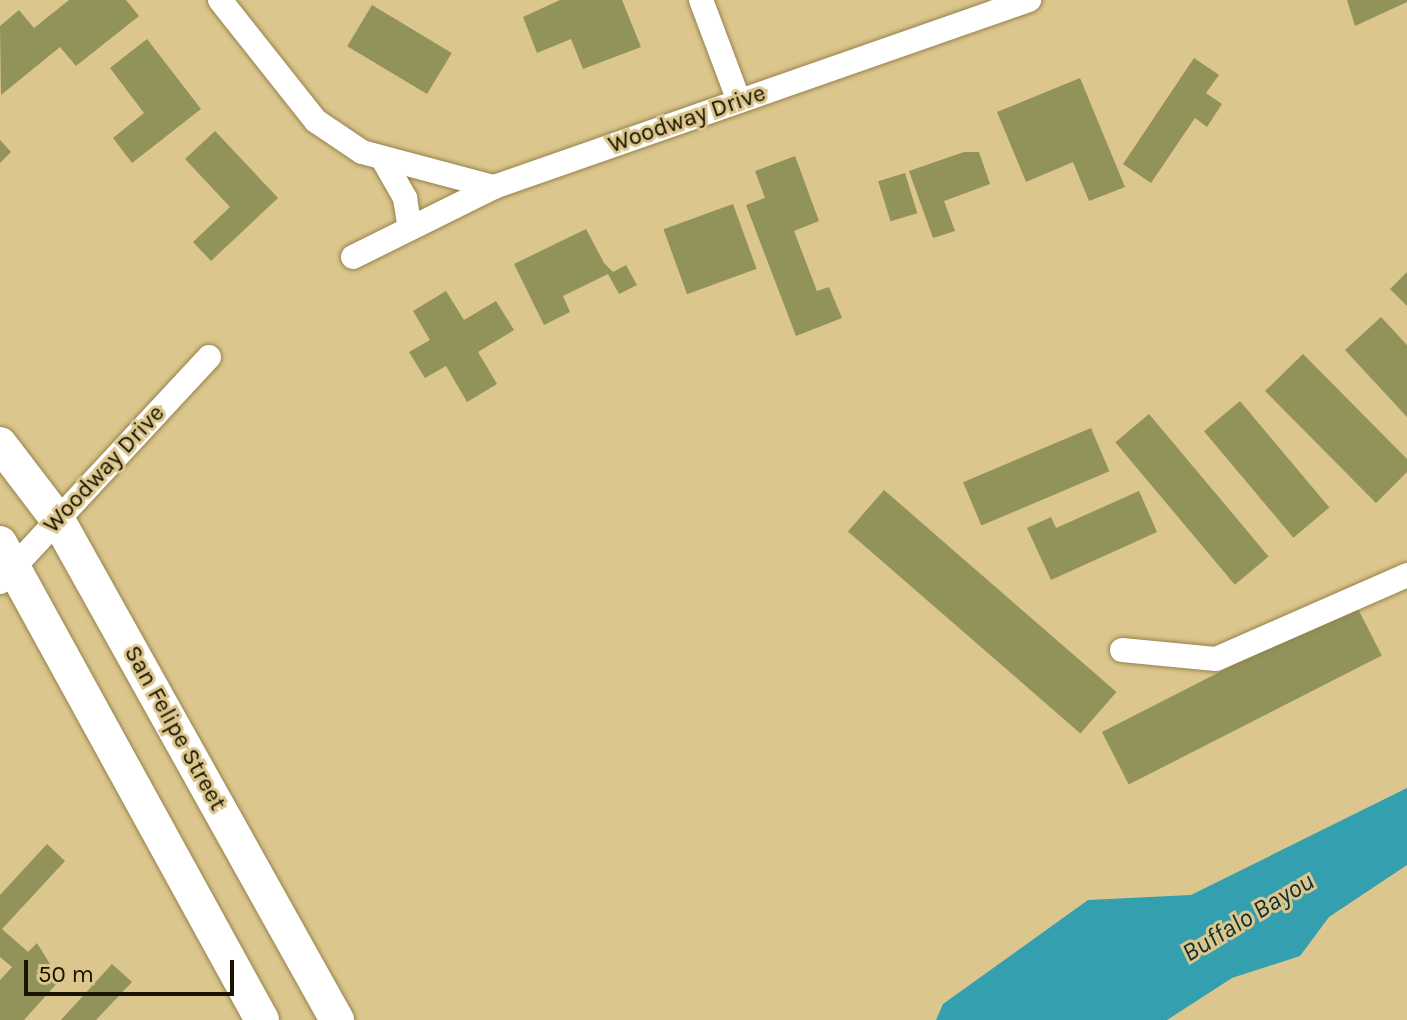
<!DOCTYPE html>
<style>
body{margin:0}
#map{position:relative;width:1407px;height:1020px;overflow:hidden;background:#dbc68d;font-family:Karla,sans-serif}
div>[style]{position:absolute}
.water>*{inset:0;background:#349faf}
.building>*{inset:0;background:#91935b;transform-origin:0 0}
.roads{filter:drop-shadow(0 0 2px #95814b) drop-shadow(0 0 2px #95814b)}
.street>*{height:24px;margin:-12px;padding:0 12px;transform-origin:12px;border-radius:12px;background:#fff}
.secondary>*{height:34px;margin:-17px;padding:0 17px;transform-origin:17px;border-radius:17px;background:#fff}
span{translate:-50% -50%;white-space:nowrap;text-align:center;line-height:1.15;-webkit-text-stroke:6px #dbc68d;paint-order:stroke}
.street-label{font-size:24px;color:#1a1300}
.water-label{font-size:26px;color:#0f2f34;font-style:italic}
.scale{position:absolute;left:24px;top:960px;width:210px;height:36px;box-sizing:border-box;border:4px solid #1a1300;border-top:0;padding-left:10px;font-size:24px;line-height:28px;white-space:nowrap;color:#1a1300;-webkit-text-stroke:6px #dbc68d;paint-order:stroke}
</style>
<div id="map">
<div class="water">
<div style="clip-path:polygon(1407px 788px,1407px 865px,1329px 917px,1300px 956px,1232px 978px,1167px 1020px,936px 1020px,943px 1004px,1088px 900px,1191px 895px)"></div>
</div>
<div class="building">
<div style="clip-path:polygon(69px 0,126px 0,139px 16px,76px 66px,60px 47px,1px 95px,0 26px,19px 10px,34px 28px)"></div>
<div style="clip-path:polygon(560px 0,622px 0,641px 47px,583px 69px,571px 39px,537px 53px,523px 17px)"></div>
<div style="clip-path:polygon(1347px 0,1407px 0,1407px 2px,1355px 26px)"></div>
<div style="left:372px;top:5px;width:93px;height:48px;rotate:31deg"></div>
<div style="clip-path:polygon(147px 39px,201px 109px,132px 163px,113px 138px,144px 113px,110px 68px)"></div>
<div style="clip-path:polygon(1194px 58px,1219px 75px,1206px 93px,1222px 104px,1207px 127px,1195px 118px,1151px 183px,1123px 164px)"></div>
<div style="clip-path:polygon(1080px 78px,1125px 187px,1089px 201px,1073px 162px,1026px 182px,997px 112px)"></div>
<div style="clip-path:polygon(215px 131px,278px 198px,211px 261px,193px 242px,230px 207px,185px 159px)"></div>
<div style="clip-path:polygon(0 140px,11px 152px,0 163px)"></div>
<div style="clip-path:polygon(964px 152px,979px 152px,990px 184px,944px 201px,955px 231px,933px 238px,909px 171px)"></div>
<div style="clip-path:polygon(795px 156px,819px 221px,794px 231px,817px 291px,829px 287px,842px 318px,796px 336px,746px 205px,765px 198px,755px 171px)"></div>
<div style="left:905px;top:173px;width:42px;height:28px;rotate:73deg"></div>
<div style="left:733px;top:204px;width:69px;height:74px;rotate:70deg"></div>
<div style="clip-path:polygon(586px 229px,604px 263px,613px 272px,626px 265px,637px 285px,619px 294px,608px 274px,563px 296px,570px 312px,544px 325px,514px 264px)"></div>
<div style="clip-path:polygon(1407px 272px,1407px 306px,1390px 289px)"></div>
<div style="clip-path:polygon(446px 291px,464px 320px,496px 301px,514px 330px,478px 352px,497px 384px,467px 402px,446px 366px,425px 378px,409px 352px,430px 340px,413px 311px)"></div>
<div style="clip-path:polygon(1381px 317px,1407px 345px,1407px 417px,1345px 350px)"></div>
<div style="clip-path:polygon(1303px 354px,1407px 459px,1407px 472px,1376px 503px,1265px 391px)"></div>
<div style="left:1240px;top:401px;width:139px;height:47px;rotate:50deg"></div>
<div style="left:1149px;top:414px;width:186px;height:44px;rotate:50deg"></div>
<div style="left:1091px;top:428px;width:47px;height:139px;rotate:67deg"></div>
<div style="left:884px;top:490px;width:308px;height:55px;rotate:41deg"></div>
<div style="clip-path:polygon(1139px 491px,1157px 532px,1051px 580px,1027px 528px,1051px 517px,1056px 528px)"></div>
<div style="left:1355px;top:603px;width:59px;height:284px;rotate:63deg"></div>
<div style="clip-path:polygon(47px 844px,65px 861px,2px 929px,28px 952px,37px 943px,60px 980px,24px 1020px,0 1020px,0 980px,12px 967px,0 957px,0 895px)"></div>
<div style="clip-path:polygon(112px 964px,132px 982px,96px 1020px,61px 1020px)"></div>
</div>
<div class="roads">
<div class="street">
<div style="left:220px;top:0;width:154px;rotate:51.6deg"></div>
<div style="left:316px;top:121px;width:55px;rotate:34deg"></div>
<div style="left:362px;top:152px;width:137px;rotate:14.9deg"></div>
<div style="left:701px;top:0;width:108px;rotate:69.4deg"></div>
<div style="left:384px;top:161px;width:43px;rotate:60.4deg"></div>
<div style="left:405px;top:198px;width:30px;rotate:81deg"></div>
<div style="left:353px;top:257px;width:157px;rotate:-26.4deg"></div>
<div style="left:494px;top:187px;width:567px;rotate:-19.27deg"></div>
<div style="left:0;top:582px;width:307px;rotate:-47.1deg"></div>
<div style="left:1122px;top:650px;width:94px;rotate:5.5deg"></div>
<div style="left:1216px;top:659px;width:209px;rotate:-23.7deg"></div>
</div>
<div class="secondary">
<div style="left:0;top:444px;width:96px;rotate:52.7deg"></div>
<div style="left:58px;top:520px;width:573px;rotate:60.84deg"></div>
<div style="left:0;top:543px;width:544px;rotate:61.22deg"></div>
</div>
</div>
<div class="street-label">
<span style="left:687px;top:119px;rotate:-19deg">Woodway Drive</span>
<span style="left:104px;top:469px;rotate:-47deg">Woodway Drive</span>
<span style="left:175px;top:728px;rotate:61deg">San Felipe Street</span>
</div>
<div class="water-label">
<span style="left:1248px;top:917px;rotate:-31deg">Buffalo Bayou</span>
</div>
<div class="scale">50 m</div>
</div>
